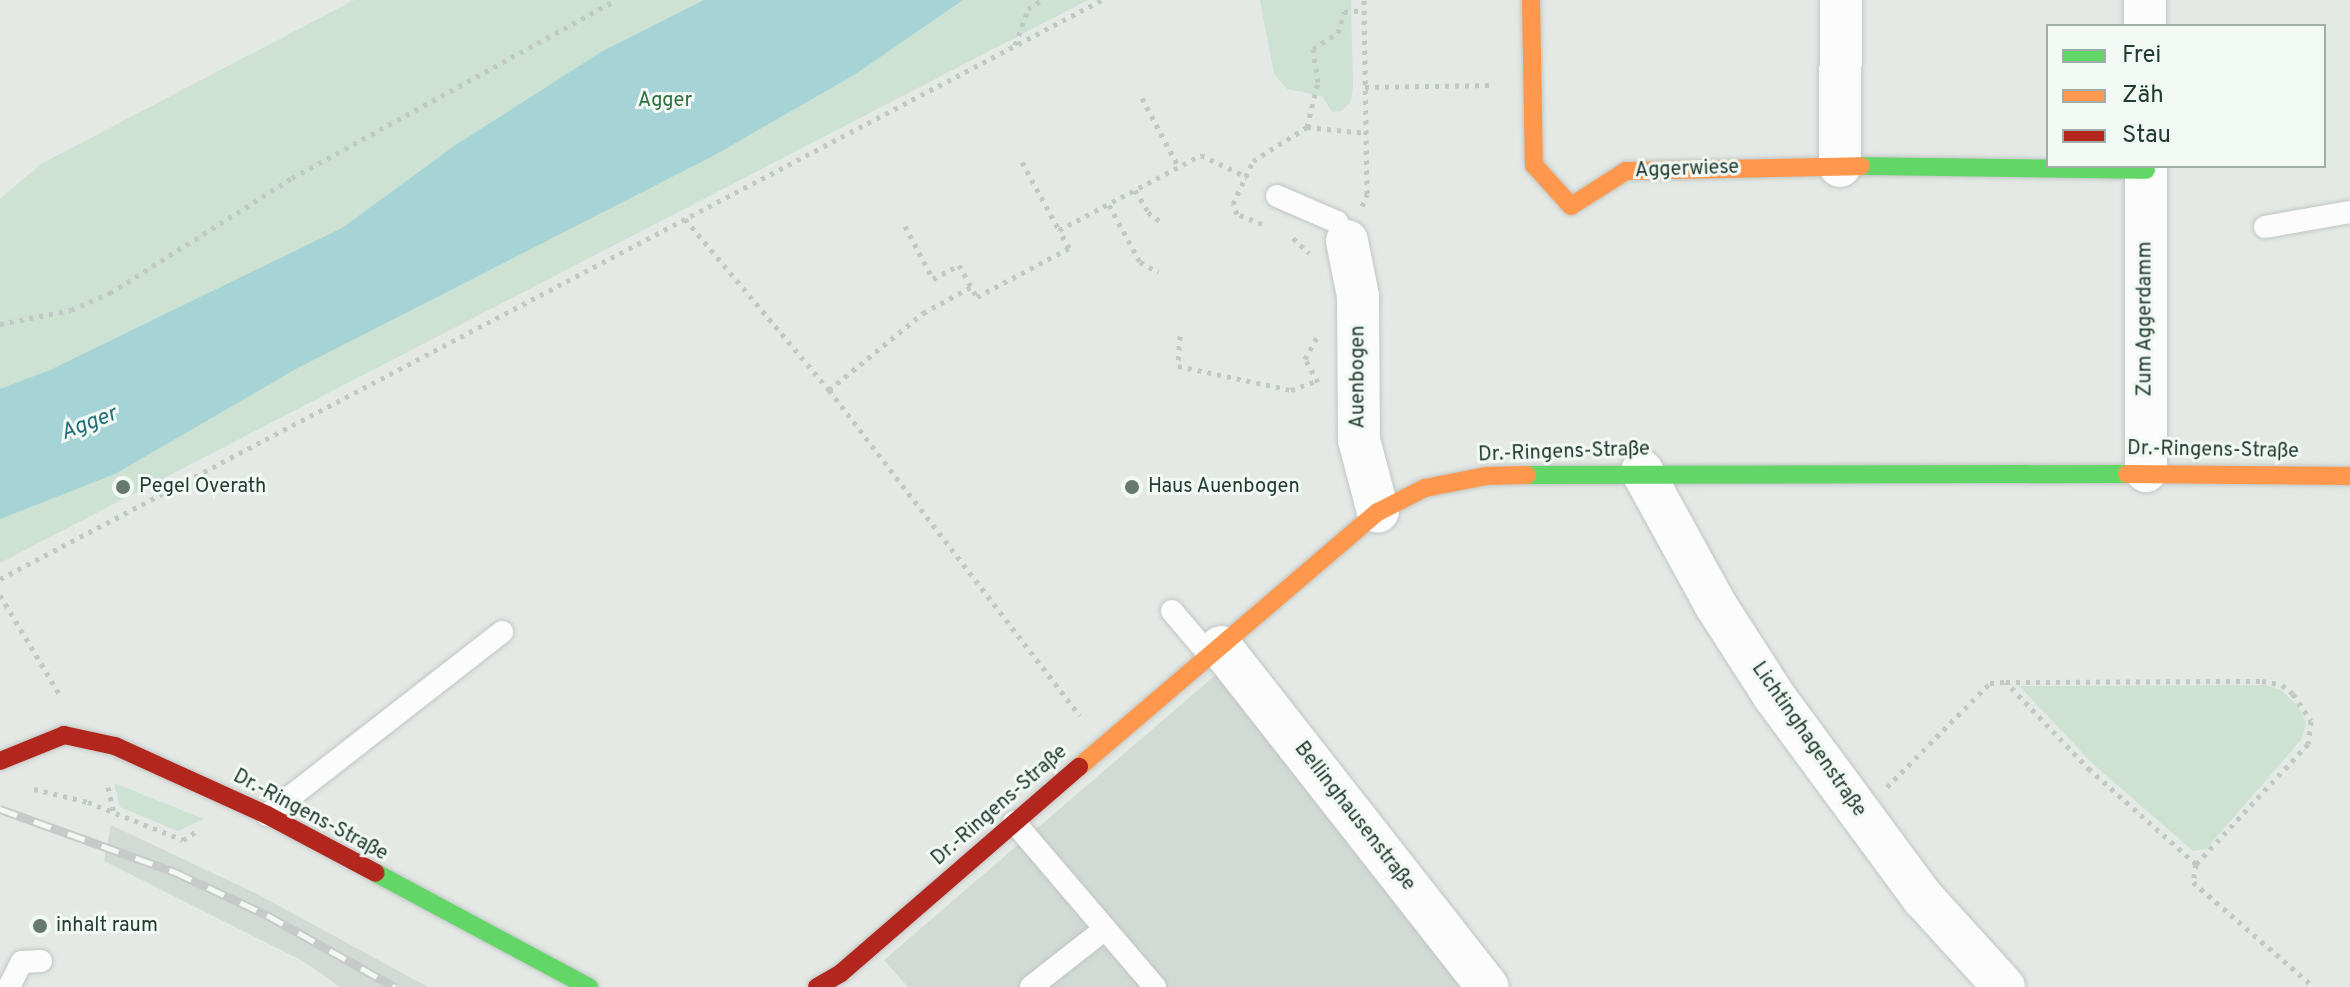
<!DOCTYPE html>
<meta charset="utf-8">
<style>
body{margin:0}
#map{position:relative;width:2350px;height:987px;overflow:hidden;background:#e4e9e6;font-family:Overpass,sans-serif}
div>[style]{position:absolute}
.built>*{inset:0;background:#d2dad6}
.green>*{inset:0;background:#cde2d2}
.water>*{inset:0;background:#a6d4d6}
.path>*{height:5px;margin-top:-2.5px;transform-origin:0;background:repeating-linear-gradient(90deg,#c1c9c4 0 4px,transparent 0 10px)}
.roads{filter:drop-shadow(0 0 2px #c1c6c3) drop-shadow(0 0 2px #c1c6c3)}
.lane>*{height:22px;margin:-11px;padding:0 11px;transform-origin:11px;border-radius:11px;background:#fbfcfb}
.street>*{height:42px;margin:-21px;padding:0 21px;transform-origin:21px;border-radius:21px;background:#fbfcfb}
.fast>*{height:18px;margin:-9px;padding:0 9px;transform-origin:9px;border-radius:9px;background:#63d668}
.slow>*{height:18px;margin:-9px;padding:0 9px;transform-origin:9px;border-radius:9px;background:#ff974d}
.jam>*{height:18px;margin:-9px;padding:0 9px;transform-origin:9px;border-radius:9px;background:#b3261e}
.rail>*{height:9px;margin-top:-4.5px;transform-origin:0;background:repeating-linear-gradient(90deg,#f2f8f4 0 18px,#c7cac9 0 36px);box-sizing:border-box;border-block:2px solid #c7cac9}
.dots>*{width:22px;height:22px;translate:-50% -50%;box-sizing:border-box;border:4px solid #f2f8f4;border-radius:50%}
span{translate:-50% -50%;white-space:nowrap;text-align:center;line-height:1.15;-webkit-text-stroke:6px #f2f8f4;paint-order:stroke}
.park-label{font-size:20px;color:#2e7141}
.street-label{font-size:20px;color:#223c32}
.poi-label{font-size:20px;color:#223c32}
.left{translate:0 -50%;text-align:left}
.water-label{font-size:22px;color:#1f7076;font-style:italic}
.legend{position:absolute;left:2046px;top:24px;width:280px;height:144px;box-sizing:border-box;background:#f2f8f4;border:2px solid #9fada6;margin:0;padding:10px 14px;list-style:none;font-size:24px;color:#223c32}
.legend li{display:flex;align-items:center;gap:16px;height:40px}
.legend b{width:40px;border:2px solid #9fada6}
</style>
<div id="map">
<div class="built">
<div style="clip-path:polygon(1219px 672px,1469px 987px,908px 987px,884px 960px)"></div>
<div style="clip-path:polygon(111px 825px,257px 894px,428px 987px,340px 987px,303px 961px,104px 861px)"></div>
</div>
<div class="green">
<div style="clip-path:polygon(354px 0,1088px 0,0 563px,0 199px,41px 164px)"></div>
<div style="clip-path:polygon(1260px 0,1351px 0,1353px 86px,1351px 102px,1341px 111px,1332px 112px,1322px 96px,1287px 89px,1274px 74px)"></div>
<div style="clip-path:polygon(2265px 685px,2281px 690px,2298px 706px,2306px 724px,2301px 740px,2206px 849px,2193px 851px,2093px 764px,2019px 686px)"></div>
<div style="clip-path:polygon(114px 783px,204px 819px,178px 831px,120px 807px)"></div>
</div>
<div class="water">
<div style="clip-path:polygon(704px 0,963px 0,854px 75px,713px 156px,296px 369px,115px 474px,0 519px,0 389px,50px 370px,342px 228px,457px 144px,601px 52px)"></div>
</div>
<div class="path">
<div style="left:1015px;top:45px;width:38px;rotate:-70deg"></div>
<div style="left:1028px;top:9px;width:17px;rotate:-33deg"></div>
<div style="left:1365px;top:87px;width:130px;rotate:-0.9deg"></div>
<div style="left:1142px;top:98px;width:77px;rotate:62.1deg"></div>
<div style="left:1307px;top:127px;width:59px;rotate:5.8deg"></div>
<div style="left:1022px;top:162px;width:77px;rotate:61.4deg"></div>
<div style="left:1059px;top:230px;width:161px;rotate:-27.8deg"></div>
<div style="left:1201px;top:155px;width:51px;rotate:25.6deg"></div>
<div style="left:1135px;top:190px;width:26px;rotate:59deg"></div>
<div style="left:1148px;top:212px;width:18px;rotate:38deg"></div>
<div style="left:1109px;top:205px;width:65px;rotate:61.5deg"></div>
<div style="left:1140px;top:262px;width:21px;rotate:29deg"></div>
<div style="left:1362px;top:206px;width:13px;rotate:-67deg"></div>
<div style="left:1367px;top:194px;width:194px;rotate:-90.9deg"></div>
<div style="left:685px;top:219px;width:224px;rotate:49.9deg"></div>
<div style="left:829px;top:390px;width:411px;rotate:52.4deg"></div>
<div style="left:1262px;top:224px;width:27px;rotate:-158deg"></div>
<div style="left:1237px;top:214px;width:11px;rotate:-112deg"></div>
<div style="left:1233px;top:204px;width:47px;rotate:-65.1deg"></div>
<div style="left:1253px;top:161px;width:64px;rotate:-32.2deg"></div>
<div style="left:1307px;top:127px;width:46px;rotate:-76.3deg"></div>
<div style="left:1318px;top:82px;width:33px;rotate:-99deg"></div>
<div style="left:1313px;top:49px;width:30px;rotate:-33deg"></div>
<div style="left:1338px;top:33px;width:22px;rotate:-74deg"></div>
<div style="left:1344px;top:12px;width:20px;rotate:-6deg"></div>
<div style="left:905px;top:226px;width:60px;rotate:62.2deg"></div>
<div style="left:933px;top:279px;width:30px;rotate:-28deg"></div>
<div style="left:959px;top:265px;width:37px;rotate:61deg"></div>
<div style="left:977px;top:297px;width:104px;rotate:-28deg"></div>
<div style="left:1069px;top:248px;width:21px;rotate:-119deg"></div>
<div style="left:1293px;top:238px;width:22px;rotate:43deg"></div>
<div style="left:0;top:324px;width:72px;rotate:-11.2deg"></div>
<div style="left:71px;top:310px;width:43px;rotate:-23.6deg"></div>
<div style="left:110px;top:293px;width:215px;rotate:-32.3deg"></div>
<div style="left:292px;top:178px;width:370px;rotate:-28.8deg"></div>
<div style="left:1180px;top:336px;width:30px;rotate:94deg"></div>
<div style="left:1178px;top:366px;width:116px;rotate:12deg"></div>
<div style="left:1291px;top:390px;width:27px;rotate:-20deg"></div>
<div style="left:1318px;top:382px;width:26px;rotate:-119deg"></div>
<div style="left:1305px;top:359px;width:26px;rotate:-61deg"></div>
<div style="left:829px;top:390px;width:122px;rotate:-39.3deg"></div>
<div style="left:923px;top:313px;width:55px;rotate:-28.4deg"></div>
<div style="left:0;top:579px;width:1245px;rotate:-27.72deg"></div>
<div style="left:0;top:595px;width:119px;rotate:59.1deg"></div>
<div style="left:108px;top:787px;width:26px;rotate:77deg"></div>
<div style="left:1887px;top:787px;width:146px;rotate:-45.3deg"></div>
<div style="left:1990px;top:683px;width:16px;rotate:-4deg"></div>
<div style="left:34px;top:789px;width:56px;rotate:13.5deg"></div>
<div style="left:88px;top:802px;width:102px;rotate:21.8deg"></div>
<div style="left:183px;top:840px;width:20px;rotate:-33deg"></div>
<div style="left:2196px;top:864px;width:142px;rotate:-138.4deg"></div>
<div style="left:2090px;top:770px;width:122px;rotate:-133.7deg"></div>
<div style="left:2006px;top:682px;width:256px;rotate:-0.2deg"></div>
<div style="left:2262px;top:681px;width:20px;rotate:11deg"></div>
<div style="left:2282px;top:685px;width:14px;rotate:39deg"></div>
<div style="left:2293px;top:694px;width:32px;rotate:56deg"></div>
<div style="left:2311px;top:721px;width:23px;rotate:97deg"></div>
<div style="left:2308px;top:744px;width:164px;rotate:133deg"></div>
<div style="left:2196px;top:864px;width:18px;rotate:99deg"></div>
<div style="left:2193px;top:882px;width:160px;rotate:41deg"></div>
</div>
<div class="roads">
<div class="lane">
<div style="left:1277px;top:196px;width:65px;rotate:23.4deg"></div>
<div style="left:1337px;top:222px;width:21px;rotate:62deg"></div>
<div style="left:2265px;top:227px;width:86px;rotate:-10deg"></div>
<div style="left:1172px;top:611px;width:59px;rotate:49.8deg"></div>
<div style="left:267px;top:815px;width:298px;rotate:-37.9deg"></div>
<div style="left:1014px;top:822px;width:217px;rotate:49.5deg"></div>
<div style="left:9px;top:987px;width:28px;rotate:-63deg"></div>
<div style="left:22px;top:962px;width:19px;rotate:-3deg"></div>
<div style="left:1031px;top:987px;width:94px;rotate:-38.1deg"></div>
</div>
<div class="street">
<div style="left:2145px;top:0;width:26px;rotate:90deg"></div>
<div style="left:1840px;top:166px;width:166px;rotate:-89.7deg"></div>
<div style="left:2146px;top:166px;width:305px;rotate:90deg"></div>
<div style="left:1347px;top:241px;width:56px;rotate:78.7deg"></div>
<div style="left:1358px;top:296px;width:144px;rotate:89.6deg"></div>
<div style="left:1359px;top:440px;width:74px;rotate:75.2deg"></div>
<div style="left:1642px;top:471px;width:152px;rotate:61.2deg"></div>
<div style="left:1715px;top:604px;width:109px;rotate:57.3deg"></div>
<div style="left:1774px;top:696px;width:251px;rotate:53.6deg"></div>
<div style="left:1923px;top:898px;width:120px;rotate:47.7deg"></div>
<div style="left:1221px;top:647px;width:432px;rotate:51.9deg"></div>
</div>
<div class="fast">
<div style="left:1861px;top:166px;width:285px;rotate:0.8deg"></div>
<div style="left:1527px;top:475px;width:600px;rotate:-0.1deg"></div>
<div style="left:376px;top:873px;width:242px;rotate:28.2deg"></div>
</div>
<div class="slow">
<div style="left:1531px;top:0;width:165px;rotate:89deg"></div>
<div style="left:1534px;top:165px;width:55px;rotate:47.9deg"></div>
<div style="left:1571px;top:206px;width:65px;rotate:-32.5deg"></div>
<div style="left:1626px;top:171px;width:235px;rotate:-1.2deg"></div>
<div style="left:2127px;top:474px;width:223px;rotate:0.5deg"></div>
<div style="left:1079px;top:767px;width:393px;rotate:-40.5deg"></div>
<div style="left:1378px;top:512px;width:53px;rotate:-27.1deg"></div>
<div style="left:1425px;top:488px;width:62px;rotate:-11.1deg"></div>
<div style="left:1486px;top:476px;width:41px;rotate:-1.4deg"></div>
</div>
<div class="jam">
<div style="left:0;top:761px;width:69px;rotate:-22.1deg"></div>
<div style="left:64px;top:735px;width:52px;rotate:12.2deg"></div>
<div style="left:115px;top:746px;width:167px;rotate:24.4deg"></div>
<div style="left:267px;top:815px;width:123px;rotate:28deg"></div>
<div style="left:817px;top:987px;width:28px;rotate:-30deg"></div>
<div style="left:841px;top:973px;width:315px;rotate:-40.9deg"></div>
</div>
</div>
<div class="rail">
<div style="left:0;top:809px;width:186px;rotate:19.8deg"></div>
<div style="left:175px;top:872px;width:102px;rotate:25.1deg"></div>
<div style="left:267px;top:915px;width:147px;rotate:29.4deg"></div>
</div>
<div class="dots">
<div style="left:123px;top:487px;background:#667971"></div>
<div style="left:1132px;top:487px;background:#667971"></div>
<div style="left:40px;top:926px;background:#667971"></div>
</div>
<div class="park-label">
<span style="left:665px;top:101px">Agger</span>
</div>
<div class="street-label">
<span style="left:1687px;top:170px;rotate:-2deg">Aggerwiese</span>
<span style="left:2146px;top:319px;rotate:-90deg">Zum Aggerdamm</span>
<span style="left:1359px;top:377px;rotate:-90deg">Auenbogen</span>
<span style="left:2213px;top:451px;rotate:1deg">Dr.-Ringens-Straße</span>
<span style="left:1564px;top:453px;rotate:-2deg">Dr.-Ringens-Straße</span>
<span style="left:1808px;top:740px;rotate:55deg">Lichtinghagenstraße</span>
<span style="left:1000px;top:806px;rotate:-41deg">Dr.-Ringens-Straße</span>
<span style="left:310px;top:816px;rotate:28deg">Dr.-Ringens-Straße</span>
<span style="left:1354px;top:817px;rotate:52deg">Bellinghausenstraße</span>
</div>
<div class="poi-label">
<span class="left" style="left:139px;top:487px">Pegel Overath</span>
<span class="left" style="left:1148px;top:487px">Haus Auenbogen</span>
<span class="left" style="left:56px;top:926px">inhalt raum</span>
</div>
<div class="water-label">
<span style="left:89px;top:424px;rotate:-21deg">Agger</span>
</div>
<ul class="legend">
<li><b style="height:10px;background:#63d668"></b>Frei</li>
<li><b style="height:10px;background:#ff974d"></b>Zäh</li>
<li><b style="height:10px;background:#b3261e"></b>Stau</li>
</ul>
</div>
